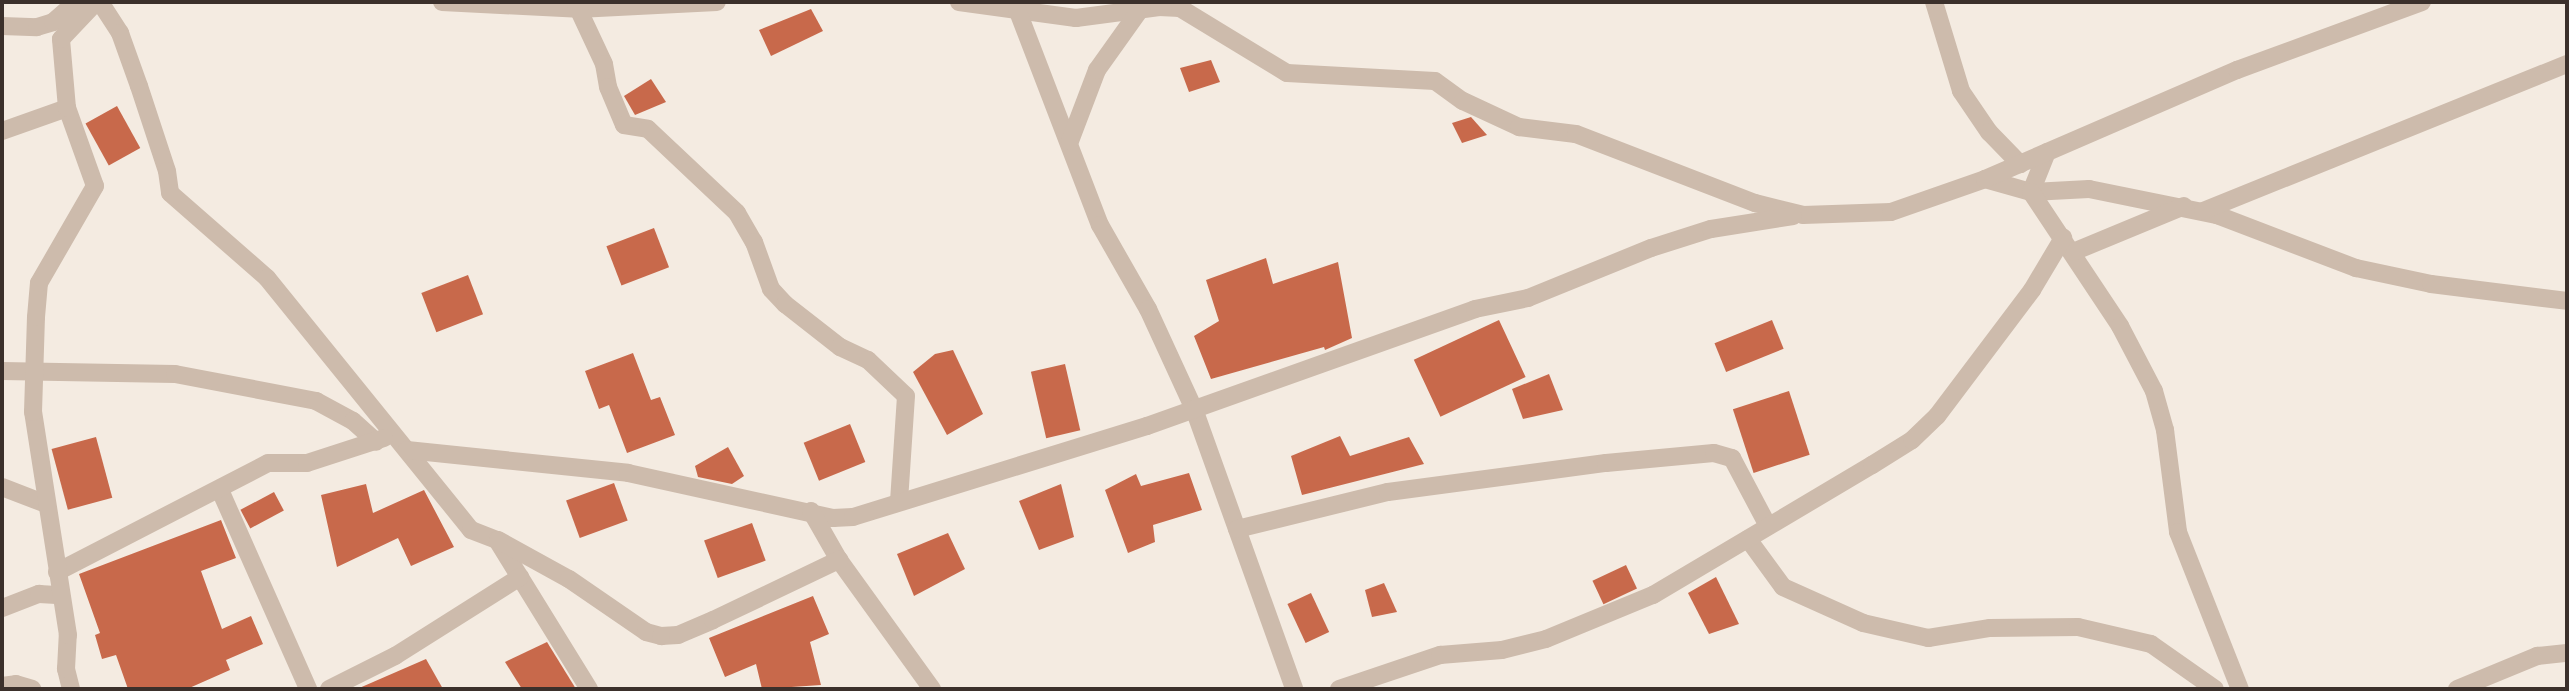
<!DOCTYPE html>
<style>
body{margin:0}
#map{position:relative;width:2569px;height:691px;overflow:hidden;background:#f4ebe1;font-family:"Work Sans",sans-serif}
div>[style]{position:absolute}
.building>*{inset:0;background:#c8694b;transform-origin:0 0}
.street>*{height:18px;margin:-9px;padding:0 9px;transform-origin:9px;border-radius:9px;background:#cdbbac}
span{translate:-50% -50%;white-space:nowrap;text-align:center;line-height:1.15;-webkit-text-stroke:5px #fbf5ee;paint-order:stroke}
.frame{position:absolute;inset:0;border:4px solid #3b302b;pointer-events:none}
</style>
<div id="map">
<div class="building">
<div style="clip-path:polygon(811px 9px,823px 31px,771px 56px,759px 30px)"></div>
<div style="clip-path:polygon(1211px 60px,1220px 82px,1189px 92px,1180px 68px)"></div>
<div style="clip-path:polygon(651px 79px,666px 102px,635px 115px,624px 96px)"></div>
<div style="left:117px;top:106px;width:48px;height:36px;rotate:61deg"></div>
<div style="clip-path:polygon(1471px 117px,1487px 135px,1462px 143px,1452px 123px)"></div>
<div style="left:654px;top:228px;width:42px;height:51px;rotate:69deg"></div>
<div style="clip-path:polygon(1266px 258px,1273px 284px,1338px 262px,1352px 338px,1325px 350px,1324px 347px,1211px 379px,1194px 336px,1219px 321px,1206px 280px)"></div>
<div style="left:468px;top:275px;width:42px;height:50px;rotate:69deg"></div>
<div style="left:1499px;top:320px;width:63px;height:94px;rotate:65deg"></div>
<div style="left:1772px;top:320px;width:31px;height:62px;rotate:68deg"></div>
<div style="clip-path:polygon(953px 350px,983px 414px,947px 435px,913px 372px,935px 354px)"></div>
<div style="clip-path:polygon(633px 353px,651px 400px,660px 397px,675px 435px,627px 453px,609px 405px,599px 409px,585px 371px)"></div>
<div style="left:1065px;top:364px;width:68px;height:35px;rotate:77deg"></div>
<div style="clip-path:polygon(1549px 374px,1563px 410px,1523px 419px,1512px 389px)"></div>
<div style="left:1789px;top:391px;width:67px;height:59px;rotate:72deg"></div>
<div style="left:850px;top:424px;width:41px;height:50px;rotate:68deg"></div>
<div style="clip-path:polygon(1340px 436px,1350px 456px,1409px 437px,1424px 464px,1302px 495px,1291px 456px)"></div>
<div style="left:96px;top:437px;width:63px;height:46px;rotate:75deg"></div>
<div style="clip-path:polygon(728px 447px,744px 476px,732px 484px,698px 477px,695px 466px)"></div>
<div style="clip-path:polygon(1189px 473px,1202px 510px,1153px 525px,1155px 542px,1128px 553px,1105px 490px,1136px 474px,1141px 486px)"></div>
<div style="left:614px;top:483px;width:40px;height:51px;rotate:70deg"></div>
<div style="clip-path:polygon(366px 484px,373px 513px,424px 490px,454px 547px,411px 566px,398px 538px,337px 567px,321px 495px)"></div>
<div style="clip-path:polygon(1061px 484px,1074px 537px,1039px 550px,1019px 501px)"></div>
<div style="left:274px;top:492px;width:21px;height:38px;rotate:62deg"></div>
<div style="clip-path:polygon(221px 520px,236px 558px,201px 571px,222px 629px,251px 616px,263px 644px,226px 660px,230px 670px,187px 689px,128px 689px,116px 655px,102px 659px,95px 635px,100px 633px,79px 574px)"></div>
<div style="left:752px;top:523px;width:40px;height:51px;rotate:70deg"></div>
<div style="clip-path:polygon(948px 533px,965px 569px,914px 596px,897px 554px)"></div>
<div style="left:1626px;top:565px;width:26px;height:37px;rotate:65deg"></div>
<div style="clip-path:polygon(1716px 577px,1739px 624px,1709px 634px,1688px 593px)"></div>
<div style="clip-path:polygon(1384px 583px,1397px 612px,1372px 617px,1365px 590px)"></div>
<div style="left:1311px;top:593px;width:43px;height:26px;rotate:65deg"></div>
<div style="clip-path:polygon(813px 596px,829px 634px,810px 642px,821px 685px,762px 689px,756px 664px,725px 677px,709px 638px)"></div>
<div style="clip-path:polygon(547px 642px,576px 689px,522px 689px,505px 662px)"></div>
<div style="clip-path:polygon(426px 659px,443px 689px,357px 689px)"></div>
</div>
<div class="street">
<div style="left:100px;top:2px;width:37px;rotate:57deg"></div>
<div style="left:120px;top:33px;width:56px;rotate:70.3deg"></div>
<div style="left:139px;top:86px;width:89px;rotate:71.8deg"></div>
<div style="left:167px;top:171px;width:22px;rotate:82deg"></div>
<div style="left:170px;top:193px;width:129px;rotate:41.2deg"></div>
<div style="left:267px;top:278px;width:324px;rotate:51deg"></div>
<div style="left:471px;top:530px;width:28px;rotate:21deg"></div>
<div style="left:497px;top:540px;width:175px;rotate:58.3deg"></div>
<div style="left:442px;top:2px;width:136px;rotate:2.9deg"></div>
<div style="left:578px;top:9px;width:139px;rotate:-2.9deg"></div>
<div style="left:575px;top:2px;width:68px;rotate:64.9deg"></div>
<div style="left:604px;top:64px;width:23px;rotate:80deg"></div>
<div style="left:608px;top:87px;width:41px;rotate:67.2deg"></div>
<div style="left:624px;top:125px;width:24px;rotate:9deg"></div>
<div style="left:648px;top:129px;width:122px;rotate:43.3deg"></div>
<div style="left:737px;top:213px;width:34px;rotate:60deg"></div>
<div style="left:754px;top:242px;width:50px;rotate:70.1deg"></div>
<div style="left:771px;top:289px;width:21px;rotate:47deg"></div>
<div style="left:785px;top:304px;width:70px;rotate:38deg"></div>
<div style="left:840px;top:347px;width:31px;rotate:25deg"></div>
<div style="left:868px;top:360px;width:52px;rotate:43.5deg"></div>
<div style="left:906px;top:396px;width:106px;rotate:93.8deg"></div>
<div style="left:959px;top:2px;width:118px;rotate:7.8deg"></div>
<div style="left:1076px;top:18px;width:84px;rotate:-7.5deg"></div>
<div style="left:1159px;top:7px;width:21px;rotate:3deg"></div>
<div style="left:1180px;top:8px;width:125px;rotate:31.3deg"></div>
<div style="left:1287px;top:73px;width:148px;rotate:3.1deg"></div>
<div style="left:1435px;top:81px;width:34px;rotate:36deg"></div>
<div style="left:1463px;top:101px;width:62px;rotate:24.9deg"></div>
<div style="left:1519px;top:127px;width:57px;rotate:7deg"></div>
<div style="left:1576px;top:134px;width:192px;rotate:21.1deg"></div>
<div style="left:1755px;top:203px;width:49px;rotate:14deg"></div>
<div style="left:1803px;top:215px;width:88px;rotate:-2deg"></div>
<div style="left:1891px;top:212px;width:100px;rotate:-19.3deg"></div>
<div style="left:1985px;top:179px;width:48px;rotate:15.8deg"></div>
<div style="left:2031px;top:192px;width:58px;rotate:-3deg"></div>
<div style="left:2089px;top:189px;width:131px;rotate:11.5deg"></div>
<div style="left:2217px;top:215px;width:149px;rotate:20.9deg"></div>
<div style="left:2356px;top:268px;width:77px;rotate:12deg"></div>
<div style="left:2431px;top:284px;width:137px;rotate:7.1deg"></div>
<div style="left:1934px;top:2px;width:93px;rotate:73.1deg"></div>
<div style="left:1961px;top:91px;width:50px;rotate:55.7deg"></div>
<div style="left:1989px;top:132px;width:45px;rotate:45.9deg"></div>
<div style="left:1017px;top:9px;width:231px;rotate:69deg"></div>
<div style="left:1100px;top:225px;width:97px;rotate:60.3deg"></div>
<div style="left:1148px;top:309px;width:110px;rotate:65.3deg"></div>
<div style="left:1194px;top:409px;width:297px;rotate:70.3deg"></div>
<div style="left:2px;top:26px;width:35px;rotate:2deg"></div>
<div style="left:37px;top:27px;width:17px;rotate:-17deg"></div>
<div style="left:53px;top:22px;width:30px;rotate:-41deg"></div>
<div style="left:2px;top:131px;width:69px;rotate:-19.5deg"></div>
<div style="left:1070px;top:141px;width:76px;rotate:-69.2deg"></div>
<div style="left:1097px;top:70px;width:77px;rotate:-54.5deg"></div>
<div style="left:2047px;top:152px;width:43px;rotate:111.8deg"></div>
<div style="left:2031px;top:192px;width:161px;rotate:56.4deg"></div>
<div style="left:2120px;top:326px;width:73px;rotate:62.4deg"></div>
<div style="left:2154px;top:391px;width:41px;rotate:74.2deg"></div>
<div style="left:2165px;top:430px;width:103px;rotate:82.7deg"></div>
<div style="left:2178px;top:532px;width:169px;rotate:68.5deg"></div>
<div style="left:1985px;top:179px;width:275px;rotate:-23.4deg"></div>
<div style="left:2237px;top:70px;width:197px;rotate:-20.2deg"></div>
<div style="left:2203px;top:211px;width:393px;rotate:-22deg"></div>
<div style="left:2073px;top:252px;width:120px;rotate:-22.5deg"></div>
<div style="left:2px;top:371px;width:173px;rotate:1deg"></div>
<div style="left:175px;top:374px;width:144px;rotate:10.8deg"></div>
<div style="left:316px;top:401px;width:42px;rotate:28.4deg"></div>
<div style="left:353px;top:421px;width:31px;rotate:42deg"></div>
<div style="left:407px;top:450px;width:222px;rotate:5.9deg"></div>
<div style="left:628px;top:473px;width:210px;rotate:12.4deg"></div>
<div style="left:833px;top:518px;width:20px;rotate:-3deg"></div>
<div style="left:853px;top:517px;width:308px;rotate:-17.2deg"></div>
<div style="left:1147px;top:426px;width:348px;rotate:-19.6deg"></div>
<div style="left:1475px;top:309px;width:54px;rotate:-11.7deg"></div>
<div style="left:1528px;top:298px;width:133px;rotate:-22.1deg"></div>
<div style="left:1651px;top:248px;width:63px;rotate:-17.6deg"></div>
<div style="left:1711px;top:229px;width:83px;rotate:-9deg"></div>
<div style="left:2px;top:487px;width:47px;rotate:21.1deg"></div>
<div style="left:220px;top:490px;width:218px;rotate:66.1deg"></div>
<div style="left:811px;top:511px;width:56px;rotate:60.3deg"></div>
<div style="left:839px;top:560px;width:159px;rotate:54.2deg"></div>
<div style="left:1237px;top:529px;width:155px;rotate:-13.8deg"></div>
<div style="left:1388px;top:492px;width:220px;rotate:-7.6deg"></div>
<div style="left:1606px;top:463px;width:108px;rotate:-5.3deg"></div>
<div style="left:1714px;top:453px;width:19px;rotate:16deg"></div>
<div style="left:1732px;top:458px;width:77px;rotate:62.1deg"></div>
<div style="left:1748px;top:539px;width:59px;rotate:53.9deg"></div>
<div style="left:1783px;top:587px;width:88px;rotate:24.2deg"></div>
<div style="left:1863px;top:623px;width:67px;rotate:13deg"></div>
<div style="left:1928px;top:638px;width:63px;rotate:-9.2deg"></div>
<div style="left:1990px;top:628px;width:88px;rotate:-0.7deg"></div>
<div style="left:2078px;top:627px;width:75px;rotate:13.1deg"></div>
<div style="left:2151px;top:644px;width:78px;rotate:35.1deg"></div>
<div style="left:498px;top:540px;width:81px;rotate:28.8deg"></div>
<div style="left:569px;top:579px;width:93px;rotate:34.5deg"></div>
<div style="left:646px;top:632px;width:16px;rotate:15deg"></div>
<div style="left:661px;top:636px;width:17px;rotate:-3deg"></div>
<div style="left:678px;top:635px;width:38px;rotate:-23deg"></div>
<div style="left:713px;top:620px;width:140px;rotate:-25.5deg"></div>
<div style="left:57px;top:572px;width:237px;rotate:-27.3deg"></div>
<div style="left:268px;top:463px;width:39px"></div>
<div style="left:307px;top:463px;width:81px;rotate:-18deg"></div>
<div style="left:2px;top:608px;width:40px;rotate:-21deg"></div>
<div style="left:39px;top:594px;width:22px;rotate:3deg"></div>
<div style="left:2px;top:686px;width:14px;rotate:-8deg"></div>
<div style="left:16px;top:684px;width:17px;rotate:17deg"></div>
<div style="left:71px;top:689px;width:21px;rotate:-104deg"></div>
<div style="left:66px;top:669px;width:34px;rotate:-87deg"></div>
<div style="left:68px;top:635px;width:226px;rotate:-98.9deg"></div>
<div style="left:33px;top:412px;width:95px;rotate:-88.2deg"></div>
<div style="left:36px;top:317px;width:34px;rotate:-85deg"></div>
<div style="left:39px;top:283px;width:112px;rotate:-60deg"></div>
<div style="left:95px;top:186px;width:83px;rotate:-109.7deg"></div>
<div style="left:67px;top:108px;width:69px;rotate:-95deg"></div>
<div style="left:61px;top:39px;width:51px;rotate:-46.6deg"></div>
<div style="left:329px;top:689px;width:74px;rotate:-26.6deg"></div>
<div style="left:395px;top:656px;width:148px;rotate:-32.3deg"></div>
<div style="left:1339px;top:689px;width:107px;rotate:-18.6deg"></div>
<div style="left:1440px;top:655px;width:62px;rotate:-4.6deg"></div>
<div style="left:1502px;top:650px;width:45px;rotate:-14deg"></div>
<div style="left:1546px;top:639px;width:116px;rotate:-22.4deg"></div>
<div style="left:1653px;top:595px;width:255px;rotate:-30.7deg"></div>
<div style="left:1872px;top:465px;width:47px;rotate:-32deg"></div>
<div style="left:1912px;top:440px;width:35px;rotate:-44deg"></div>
<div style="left:1937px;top:416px;width:158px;rotate:-53deg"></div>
<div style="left:2032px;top:290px;width:61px;rotate:-59.2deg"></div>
<div style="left:2457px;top:689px;width:87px;rotate:-22.4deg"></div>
<div style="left:2537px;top:656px;width:30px;rotate:-6deg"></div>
</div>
<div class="frame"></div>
</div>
